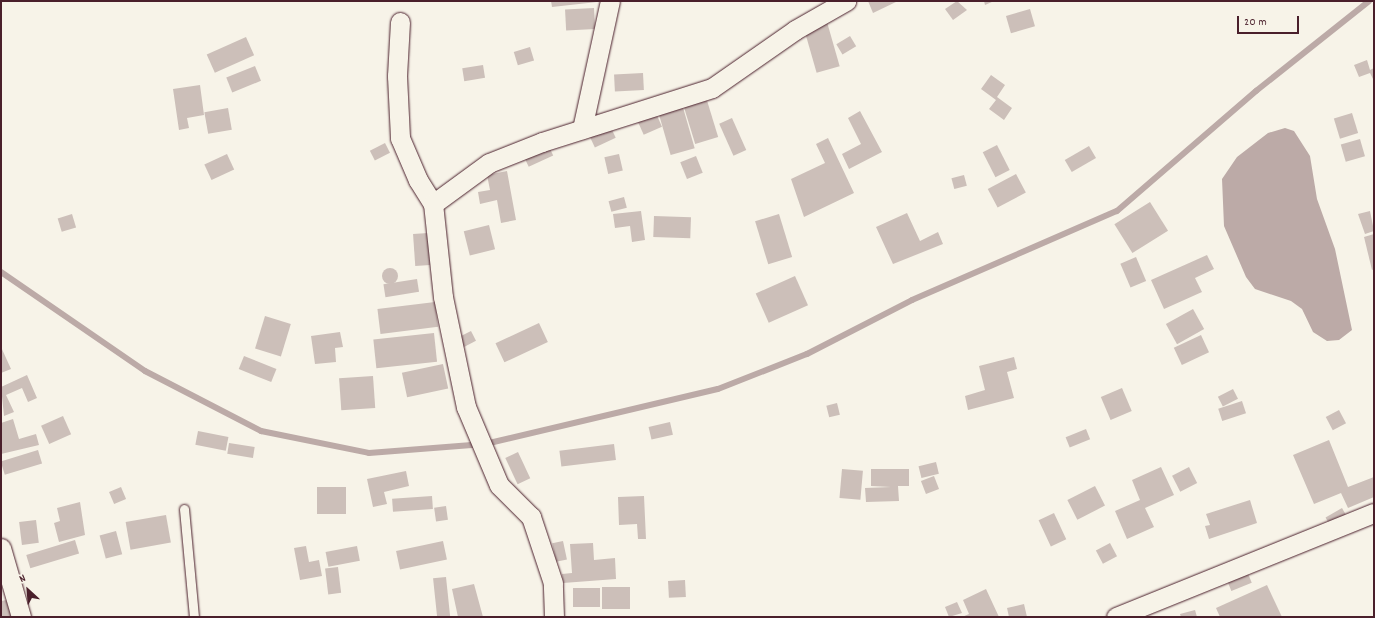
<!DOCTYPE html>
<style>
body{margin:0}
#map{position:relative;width:1375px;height:618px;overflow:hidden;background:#f7f3e8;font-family:Dekko,sans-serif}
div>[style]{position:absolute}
.water>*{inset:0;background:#bcaaa7}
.stream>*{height:6px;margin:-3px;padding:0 3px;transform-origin:3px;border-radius:3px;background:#bcaaa7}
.building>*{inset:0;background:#ccbfb9;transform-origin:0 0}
.round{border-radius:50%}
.roads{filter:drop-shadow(0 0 1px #4a1f2b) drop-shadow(0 0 1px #4a1f2b)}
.lane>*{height:9px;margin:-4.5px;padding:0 4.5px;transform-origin:4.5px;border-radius:4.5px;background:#f7f3e8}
.street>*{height:19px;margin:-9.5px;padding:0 9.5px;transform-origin:9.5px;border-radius:9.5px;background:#f7f3e8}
span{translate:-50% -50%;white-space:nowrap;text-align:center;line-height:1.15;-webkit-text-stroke:3px #f7f3e8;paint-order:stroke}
.frame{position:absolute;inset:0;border:2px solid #4a1f2b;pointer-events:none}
.north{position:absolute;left:8px;top:570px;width:40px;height:40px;-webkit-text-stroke:3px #f7f3e8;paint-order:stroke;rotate:334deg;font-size:11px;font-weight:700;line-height:16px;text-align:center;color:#4a1f2b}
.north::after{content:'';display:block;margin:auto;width:14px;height:18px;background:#4a1f2b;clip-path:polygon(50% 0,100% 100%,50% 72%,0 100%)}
.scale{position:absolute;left:1237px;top:16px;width:62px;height:18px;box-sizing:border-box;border:2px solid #4a1f2b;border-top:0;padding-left:5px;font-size:12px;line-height:14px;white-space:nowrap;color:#4a1f2b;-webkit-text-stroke:3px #f7f3e8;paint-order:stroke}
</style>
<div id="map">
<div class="water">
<div style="clip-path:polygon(1285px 128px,1294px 131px,1310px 156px,1317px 199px,1335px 249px,1352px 330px,1339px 340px,1327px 341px,1313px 332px,1302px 309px,1291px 301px,1255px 289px,1246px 277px,1224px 226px,1222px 179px,1237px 157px,1268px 133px)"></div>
</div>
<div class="stream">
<div style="left:1px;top:272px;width:175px;rotate:34.5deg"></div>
<div style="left:145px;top:371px;width:131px;rotate:27.3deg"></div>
<div style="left:261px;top:431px;width:110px;rotate:11.5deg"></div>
<div style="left:369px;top:453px;width:116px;rotate:-4.4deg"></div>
<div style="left:485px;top:444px;width:239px;rotate:-13.3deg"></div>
<div style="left:718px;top:389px;width:96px;rotate:-21.5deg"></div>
<div style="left:807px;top:354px;width:118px;rotate:-27.2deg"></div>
<div style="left:912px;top:300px;width:223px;rotate:-23.5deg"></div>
<div style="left:1117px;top:211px;width:184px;rotate:-40.8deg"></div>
<div style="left:1256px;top:91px;width:144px;rotate:-38.5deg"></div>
</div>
<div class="building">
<div style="clip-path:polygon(551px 1px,597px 1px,597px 2px,552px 7px)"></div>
<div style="clip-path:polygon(868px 1px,898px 1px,873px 13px)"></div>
<div style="clip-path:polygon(957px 1px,967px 10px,953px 20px,945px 9px)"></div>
<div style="clip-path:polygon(984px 1px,994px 1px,985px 5px)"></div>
<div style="left:594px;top:8px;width:21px;height:29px;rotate:87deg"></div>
<div style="left:1030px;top:9px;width:18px;height:25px;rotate:74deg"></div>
<div style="left:827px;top:22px;width:46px;height:24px;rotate:74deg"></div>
<div style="left:850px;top:36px;width:12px;height:16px;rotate:59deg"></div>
<div style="left:246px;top:37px;width:20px;height:43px;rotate:66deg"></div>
<div style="left:530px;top:47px;width:14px;height:17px;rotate:73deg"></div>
<div style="clip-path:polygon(1367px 60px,1370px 70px,1374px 68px,1374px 81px,1370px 73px,1359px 77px,1354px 65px)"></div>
<div style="left:483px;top:65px;width:13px;height:21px;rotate:81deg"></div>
<div style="left:255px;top:66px;width:16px;height:31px;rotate:68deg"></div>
<div style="left:643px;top:73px;width:17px;height:29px;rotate:87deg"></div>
<div style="clip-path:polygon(991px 75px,1005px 85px,997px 97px,1012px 108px,1004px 120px,989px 109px,996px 100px,981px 89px)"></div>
<div style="clip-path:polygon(200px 85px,204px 115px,187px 118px,189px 128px,179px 130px,173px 89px)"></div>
<div style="left:705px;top:94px;width:45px;height:24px;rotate:73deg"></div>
<div style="left:651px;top:102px;width:27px;height:20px;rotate:66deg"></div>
<div style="left:682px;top:104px;width:46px;height:25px;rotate:74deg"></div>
<div style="left:228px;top:108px;width:22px;height:24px;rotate:80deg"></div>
<div style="clip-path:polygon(860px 111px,882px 152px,849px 169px,842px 154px,861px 144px,848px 118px)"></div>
<div style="left:1352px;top:113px;width:21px;height:19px;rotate:73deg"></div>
<div style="left:606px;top:117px;width:23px;height:23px;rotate:65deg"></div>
<div style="left:732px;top:118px;width:35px;height:14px;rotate:66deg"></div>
<div style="clip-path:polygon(828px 138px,854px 193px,804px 217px,791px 179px,825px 163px,816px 144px)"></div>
<div style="left:1360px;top:139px;width:18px;height:20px;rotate:74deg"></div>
<div style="left:546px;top:140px;width:17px;height:27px;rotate:65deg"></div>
<div style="left:385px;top:143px;width:11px;height:17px;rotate:63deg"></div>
<div style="left:997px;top:145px;width:28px;height:16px;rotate:63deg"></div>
<div style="left:1089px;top:146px;width:14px;height:28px;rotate:60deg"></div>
<div style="left:227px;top:154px;width:17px;height:25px;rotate:65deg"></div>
<div style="left:619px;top:154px;width:17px;height:15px;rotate:77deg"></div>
<div style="left:696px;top:156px;width:18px;height:17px;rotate:68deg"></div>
<div style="clip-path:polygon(507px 171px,516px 220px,501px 223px,497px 200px,480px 204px,478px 192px,490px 190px,487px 175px)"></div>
<div style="left:1016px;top:174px;width:21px;height:32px;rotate:62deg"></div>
<div style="left:964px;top:175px;width:11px;height:13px;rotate:75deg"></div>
<div style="left:624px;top:197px;width:11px;height:16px;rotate:75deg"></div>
<div style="left:1150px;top:202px;width:34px;height:42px;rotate:58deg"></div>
<div style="clip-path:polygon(641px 211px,645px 240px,632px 242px,630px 226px,615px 228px,613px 214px)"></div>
<div style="clip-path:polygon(1370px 211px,1374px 231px,1365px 234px,1358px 214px)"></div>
<div style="clip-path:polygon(907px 213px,920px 241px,938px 232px,943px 244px,893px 264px,876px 227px)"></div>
<div style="left:72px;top:214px;width:14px;height:15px;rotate:73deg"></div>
<div style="left:779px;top:214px;width:45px;height:25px;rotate:73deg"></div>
<div style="left:654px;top:216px;width:37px;height:21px;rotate:2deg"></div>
<div style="left:489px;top:225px;width:25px;height:26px;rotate:76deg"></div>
<div style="left:428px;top:233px;width:32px;height:15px;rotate:86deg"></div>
<div style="clip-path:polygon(1374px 234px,1374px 269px,1372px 270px,1364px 237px)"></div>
<div style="clip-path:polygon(1207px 255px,1214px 269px,1195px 278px,1202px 292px,1164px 309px,1151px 280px)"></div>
<div style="left:1136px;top:257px;width:26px;height:17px;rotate:67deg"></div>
<div class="round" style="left:382px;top:268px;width:16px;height:16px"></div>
<div style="left:795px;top:276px;width:32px;height:43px;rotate:66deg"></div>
<div style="left:417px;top:279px;width:13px;height:34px;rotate:81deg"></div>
<div style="left:435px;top:302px;width:25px;height:58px;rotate:83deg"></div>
<div style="left:1193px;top:309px;width:23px;height:31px;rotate:61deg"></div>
<div style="left:265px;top:316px;width:27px;height:34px;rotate:17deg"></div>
<div style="left:539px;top:323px;width:21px;height:48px;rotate:65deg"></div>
<div style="left:471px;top:331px;width:11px;height:14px;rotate:63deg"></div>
<div style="clip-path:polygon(340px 332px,343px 347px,335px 348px,336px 362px,315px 364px,311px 336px)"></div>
<div style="left:434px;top:333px;width:29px;height:61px;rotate:84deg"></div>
<div style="left:1201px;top:335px;width:19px;height:30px;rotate:65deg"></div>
<div style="clip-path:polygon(1px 347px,11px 369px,1px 373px)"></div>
<div style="left:244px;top:356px;width:35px;height:14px;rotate:22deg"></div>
<div style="clip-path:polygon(1014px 357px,1017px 369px,1007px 372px,1014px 398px,968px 410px,965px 396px,985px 390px,979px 366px)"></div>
<div style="left:443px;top:364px;width:25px;height:42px;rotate:78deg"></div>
<div style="clip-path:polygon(27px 375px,37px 398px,28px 402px,22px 388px,6px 395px,14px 412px,4px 416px,1px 387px)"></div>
<div style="left:373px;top:376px;width:32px;height:34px;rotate:86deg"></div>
<div style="left:1122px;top:388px;width:25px;height:23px;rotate:67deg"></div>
<div style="left:1233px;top:389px;width:11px;height:17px;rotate:63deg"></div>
<div style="left:1242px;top:401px;width:13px;height:25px;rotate:72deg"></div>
<div style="left:837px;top:403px;width:12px;height:11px;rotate:76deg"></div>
<div style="left:1339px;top:410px;width:15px;height:15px;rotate:62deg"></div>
<div style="left:63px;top:416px;width:20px;height:24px;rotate:66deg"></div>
<div style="clip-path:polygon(13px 419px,19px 439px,36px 434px,39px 445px,1px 454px,1px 423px)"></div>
<div style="left:670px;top:422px;width:13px;height:22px;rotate:77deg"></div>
<div style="left:1086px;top:429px;width:11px;height:22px;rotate:68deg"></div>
<div style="left:198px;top:431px;width:31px;height:14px;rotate:11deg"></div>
<div style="clip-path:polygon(1329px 440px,1348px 487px,1374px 477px,1374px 497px,1348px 508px,1341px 493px,1314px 504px,1293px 455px)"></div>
<div style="left:229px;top:443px;width:26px;height:11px;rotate:9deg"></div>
<div style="left:614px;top:444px;width:16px;height:55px;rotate:83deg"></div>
<div style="left:38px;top:450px;width:14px;height:39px;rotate:73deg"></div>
<div style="left:518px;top:452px;width:29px;height:14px;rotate:65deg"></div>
<div style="left:936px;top:462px;width:12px;height:18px;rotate:76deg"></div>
<div style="clip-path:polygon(1161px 467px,1174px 495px,1145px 508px,1154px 527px,1127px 539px,1115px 511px,1140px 500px,1132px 480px)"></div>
<div style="left:1189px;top:467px;width:18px;height:19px;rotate:63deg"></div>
<div style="left:842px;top:469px;width:21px;height:29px;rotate:5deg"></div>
<div style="clip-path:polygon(871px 469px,909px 469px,909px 486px,898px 486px,899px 501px,866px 502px,865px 488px,891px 487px,871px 486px)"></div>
<div style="clip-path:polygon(406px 471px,409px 486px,384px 492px,387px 504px,373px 507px,367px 479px)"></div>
<div style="left:934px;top:476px;width:14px;height:14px;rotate:69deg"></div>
<div style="left:1095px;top:486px;width:22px;height:31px;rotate:63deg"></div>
<div style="left:121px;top:487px;width:13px;height:13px;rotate:67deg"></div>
<div style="left:317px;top:487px;width:29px;height:27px"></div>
<div style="left:432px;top:496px;width:13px;height:40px;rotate:86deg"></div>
<div style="clip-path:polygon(644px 496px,646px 539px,638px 539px,637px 524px,619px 525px,618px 497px)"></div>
<div style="clip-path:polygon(1250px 500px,1257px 523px,1209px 539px,1205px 526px,1210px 525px,1206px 514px)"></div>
<div style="clip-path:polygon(80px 502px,85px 535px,59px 542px,54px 523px,60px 521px,57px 508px)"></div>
<div style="left:446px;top:506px;width:14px;height:12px;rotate:82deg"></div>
<div style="left:1342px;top:508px;width:8px;height:19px;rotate:60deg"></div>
<div style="left:1054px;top:513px;width:29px;height:17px;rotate:65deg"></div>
<div style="left:166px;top:515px;width:28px;height:41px;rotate:80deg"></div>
<div style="left:36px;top:520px;width:23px;height:17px;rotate:83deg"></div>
<div style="left:116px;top:531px;width:24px;height:17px;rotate:75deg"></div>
<div style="left:75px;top:540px;width:14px;height:51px;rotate:73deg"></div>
<div style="left:443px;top:541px;width:19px;height:48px;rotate:78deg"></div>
<div style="left:563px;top:541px;width:19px;height:11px;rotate:78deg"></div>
<div style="clip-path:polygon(593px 543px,594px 560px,615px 558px,616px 579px,563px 583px,562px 574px,572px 573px,570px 544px)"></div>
<div style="left:1110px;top:543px;width:15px;height:16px;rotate:62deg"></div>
<div style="clip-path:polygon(306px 546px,309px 562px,319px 560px,322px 576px,300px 580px,294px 548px)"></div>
<div style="left:357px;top:546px;width:15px;height:32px;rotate:79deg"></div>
<div style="left:1245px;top:566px;width:18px;height:22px;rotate:68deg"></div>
<div style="left:338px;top:567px;width:26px;height:13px;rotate:83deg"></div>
<div style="left:446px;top:577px;width:40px;height:13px;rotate:84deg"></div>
<div style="left:685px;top:580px;width:17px;height:17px;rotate:87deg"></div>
<div style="clip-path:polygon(474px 584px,483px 617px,458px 617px,452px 589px)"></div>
<div style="clip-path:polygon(1267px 585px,1282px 617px,1220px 617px,1216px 608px)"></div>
<div style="left:602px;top:587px;width:28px;height:22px"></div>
<div style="left:600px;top:588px;width:19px;height:27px;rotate:90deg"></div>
<div style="clip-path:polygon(986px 589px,999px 617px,962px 617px,969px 614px,963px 600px)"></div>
<div style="clip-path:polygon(19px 598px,22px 617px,1px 617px,1px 601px)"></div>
<div style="clip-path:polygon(957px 602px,962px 613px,949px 617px,945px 607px)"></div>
<div style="clip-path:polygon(1024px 604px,1027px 617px,1009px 617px,1007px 608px)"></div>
<div style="clip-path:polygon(1195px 610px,1197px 617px,1181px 617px,1180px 614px)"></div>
</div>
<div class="roads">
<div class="lane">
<div style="left:184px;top:509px;width:108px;rotate:84.7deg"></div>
</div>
<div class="street">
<div style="left:400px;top:22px;width:54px;rotate:93.2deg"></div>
<div style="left:397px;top:76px;width:62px;rotate:87.2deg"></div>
<div style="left:400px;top:138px;width:46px;rotate:66.8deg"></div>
<div style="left:418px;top:180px;width:28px;rotate:58deg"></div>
<div style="left:582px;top:129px;width:131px;rotate:-77.7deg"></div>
<div style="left:1px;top:548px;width:72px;rotate:73.8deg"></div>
<div style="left:554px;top:617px;width:34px;rotate:-92deg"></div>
<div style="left:553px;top:583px;width:70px;rotate:-108.4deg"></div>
<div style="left:531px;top:517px;width:45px;rotate:-135deg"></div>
<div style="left:499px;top:485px;width:85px;rotate:-112.9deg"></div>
<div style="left:466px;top:407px;width:112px;rotate:-101.8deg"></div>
<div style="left:443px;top:297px;width:94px;rotate:-96.1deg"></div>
<div style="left:433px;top:204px;width:69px;rotate:-36.2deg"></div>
<div style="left:489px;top:163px;width:57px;rotate:-21.6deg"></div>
<div style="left:542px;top:142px;width:178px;rotate:-17.6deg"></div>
<div style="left:712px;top:88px;width:101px;rotate:-34.9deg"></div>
<div style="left:795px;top:30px;width:59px;rotate:-29.6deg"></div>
<div style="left:1116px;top:617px;width:278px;rotate:-22deg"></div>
</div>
</div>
<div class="frame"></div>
<div class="north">N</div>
<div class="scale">20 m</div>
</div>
